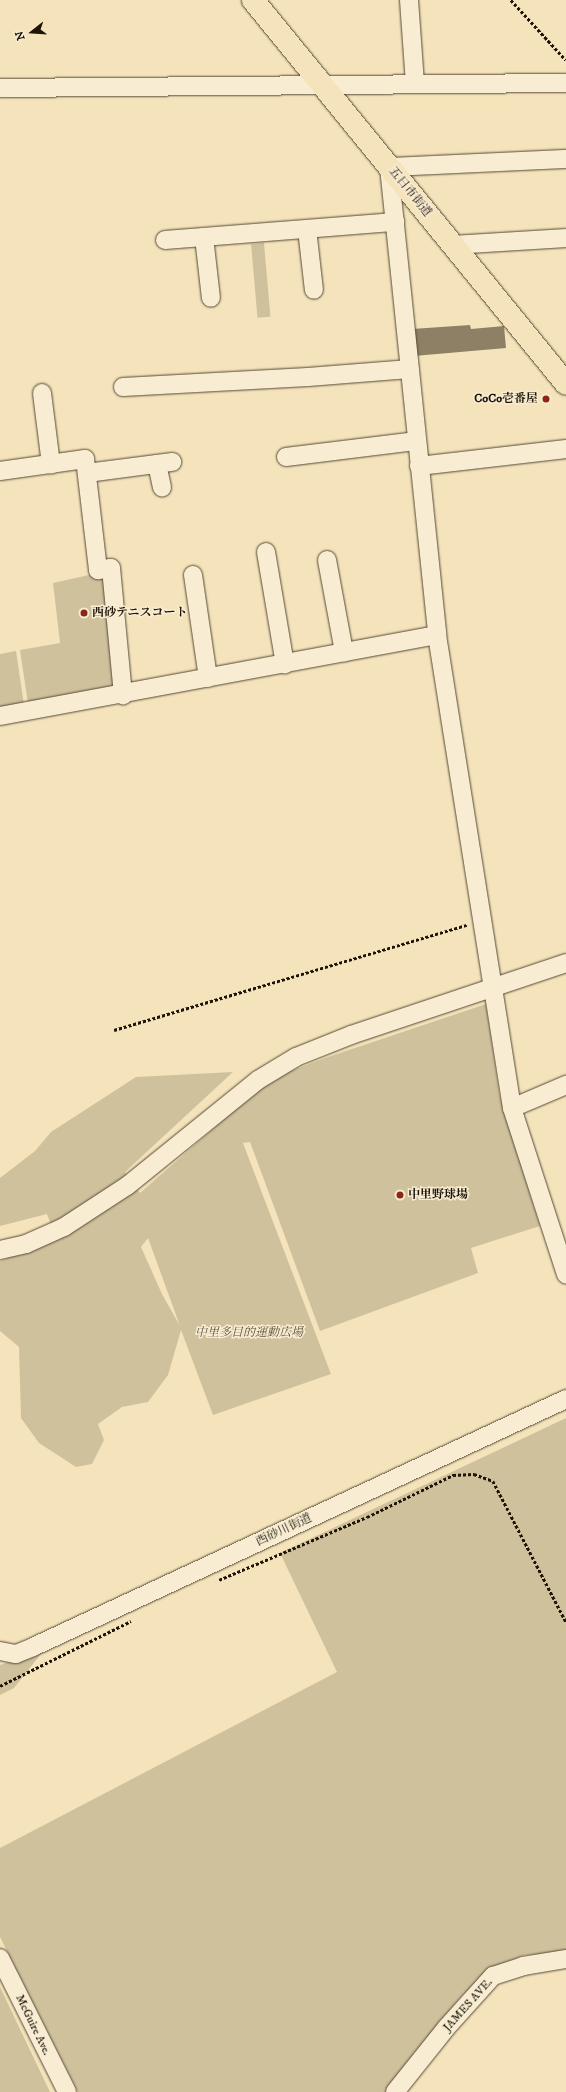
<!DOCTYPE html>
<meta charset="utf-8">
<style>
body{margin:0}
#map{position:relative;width:566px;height:2092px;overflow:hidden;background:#f5e4bb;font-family:"IM FELL DW Pica","Noto Serif JP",serif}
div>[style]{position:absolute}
.green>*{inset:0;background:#d0c19d;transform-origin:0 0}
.building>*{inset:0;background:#8e8065}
.path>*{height:2.5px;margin-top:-1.25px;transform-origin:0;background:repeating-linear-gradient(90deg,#1e1408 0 3px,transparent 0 5px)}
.roads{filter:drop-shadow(0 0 1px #544835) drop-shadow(0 0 1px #544835)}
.minor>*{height:18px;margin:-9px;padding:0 9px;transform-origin:9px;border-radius:9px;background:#f8edd3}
.major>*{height:22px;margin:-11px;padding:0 11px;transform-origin:11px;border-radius:11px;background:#f5e4bb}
.dots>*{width:11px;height:11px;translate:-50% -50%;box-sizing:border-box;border:2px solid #f8edd3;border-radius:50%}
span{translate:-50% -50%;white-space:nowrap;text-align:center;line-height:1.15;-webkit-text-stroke:3px #f8edd3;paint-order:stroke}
.street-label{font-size:12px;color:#1e1408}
.poi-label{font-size:12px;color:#1e1408;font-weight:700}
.right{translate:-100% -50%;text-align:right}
.left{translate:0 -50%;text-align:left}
.park-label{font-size:12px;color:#5c513c;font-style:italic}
.north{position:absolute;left:12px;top:12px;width:40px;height:40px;-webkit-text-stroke:3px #f8edd3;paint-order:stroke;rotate:253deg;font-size:11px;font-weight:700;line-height:16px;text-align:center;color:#1e1408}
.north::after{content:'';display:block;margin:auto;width:14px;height:18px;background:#1e1408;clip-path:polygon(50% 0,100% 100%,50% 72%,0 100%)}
</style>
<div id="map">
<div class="green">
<div style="left:264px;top:243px;width:74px;height:13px;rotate:85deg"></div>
<div style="clip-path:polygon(107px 571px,117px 688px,28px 704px,20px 650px,60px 643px,53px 583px)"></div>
<div style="clip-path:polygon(16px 651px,24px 705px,0 709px,0 654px)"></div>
<div style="clip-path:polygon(evenodd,486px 1004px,500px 1097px,540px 1226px,471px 1248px,478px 1273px,320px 1331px,250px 1142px,243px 1143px,331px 1374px,213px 1415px,181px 1330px,168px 1375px,148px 1402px,122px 1407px,98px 1424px,104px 1440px,92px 1464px,76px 1467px,39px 1443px,21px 1418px,19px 1347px,0 1331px,0 1261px,56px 1238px,47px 1214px,0 1226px,0 1178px,35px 1151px,51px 1132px,136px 1077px,233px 1072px,125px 1172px,140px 1193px,270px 1079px,325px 1058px,486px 1004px,148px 1238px,180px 1326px,162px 1294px,141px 1247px,148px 1238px)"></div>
<div style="clip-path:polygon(566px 1418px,566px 1953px,524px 1955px,489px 1969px,459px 1999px,386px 2092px,78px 2092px,0 1937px,0 1848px,337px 1672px,280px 1553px)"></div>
<div style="clip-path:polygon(44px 1650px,14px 1688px,0 1695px,0 1665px)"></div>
<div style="clip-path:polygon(0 1987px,50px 2092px,0 2092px)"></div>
</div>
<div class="building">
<div style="clip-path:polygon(470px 325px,471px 329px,504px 326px,506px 348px,414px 356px,412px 329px)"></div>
</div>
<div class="path">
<div style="left:511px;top:0;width:81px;rotate:47.5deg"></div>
<div style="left:114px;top:1030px;width:368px;rotate:-16.6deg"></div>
<div style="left:219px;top:1580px;width:161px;rotate:-23.1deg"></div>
<div style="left:367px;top:1517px;width:96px;rotate:-26deg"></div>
<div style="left:453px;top:1475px;width:21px;rotate:-3deg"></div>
<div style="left:474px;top:1474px;width:20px;rotate:20deg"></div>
<div style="left:493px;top:1481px;width:159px;rotate:62.6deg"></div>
<div style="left:0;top:1686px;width:146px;rotate:-26.4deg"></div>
</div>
<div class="roads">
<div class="minor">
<div style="left:409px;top:0;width:84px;rotate:85.9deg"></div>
<div style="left:0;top:88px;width:566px;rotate:-0.51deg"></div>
<div style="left:566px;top:159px;width:177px;rotate:177.4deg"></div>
<div style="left:389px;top:167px;width:470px;rotate:84.1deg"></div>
<div style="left:437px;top:635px;width:357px;rotate:81deg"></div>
<div style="left:493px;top:988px;width:121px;rotate:81deg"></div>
<div style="left:512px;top:1108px;width:175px;rotate:72deg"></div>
<div style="left:307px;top:229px;width:61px;rotate:83.5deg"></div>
<div style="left:204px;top:237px;width:61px;rotate:83.5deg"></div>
<div style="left:165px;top:240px;width:231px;rotate:-4.5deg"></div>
<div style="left:453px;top:245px;width:113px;rotate:-3.5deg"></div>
<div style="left:123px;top:387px;width:185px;rotate:-3.1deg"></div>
<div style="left:308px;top:377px;width:102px;rotate:-4.5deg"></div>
<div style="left:42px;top:393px;width:72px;rotate:82.8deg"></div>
<div style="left:286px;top:457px;width:132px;rotate:-7deg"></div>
<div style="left:157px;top:464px;width:24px;rotate:78deg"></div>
<div style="left:419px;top:466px;width:148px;rotate:-6.6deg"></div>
<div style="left:0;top:471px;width:86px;rotate:-8deg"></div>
<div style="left:85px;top:459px;width:112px;rotate:83.3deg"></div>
<div style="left:98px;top:570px;width:13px;rotate:-9deg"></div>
<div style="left:111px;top:568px;width:128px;rotate:84.6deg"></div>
<div style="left:87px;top:473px;width:86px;rotate:-7.4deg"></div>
<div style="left:266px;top:552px;width:114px;rotate:80.4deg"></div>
<div style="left:327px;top:560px;width:94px;rotate:79.5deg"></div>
<div style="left:193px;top:575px;width:104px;rotate:81.7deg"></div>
<div style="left:0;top:716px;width:444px;rotate:-10.5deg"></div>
<div style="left:512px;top:1108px;width:59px;rotate:-23.1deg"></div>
<div style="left:0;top:1250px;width:27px;rotate:-13deg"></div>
<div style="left:26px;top:1244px;width:42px;rotate:-24.1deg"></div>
<div style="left:64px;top:1227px;width:75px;rotate:-33.1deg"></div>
<div style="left:127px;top:1186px;width:169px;rotate:-39deg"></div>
<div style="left:258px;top:1080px;width:44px;rotate:-31.2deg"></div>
<div style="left:296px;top:1057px;width:59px;rotate:-21.8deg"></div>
<div style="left:351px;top:1035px;width:227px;rotate:-18.5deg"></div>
<div style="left:0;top:1651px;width:16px;rotate:11deg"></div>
<div style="left:16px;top:1654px;width:18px;rotate:-22deg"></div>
<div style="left:33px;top:1647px;width:588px;rotate:-24.95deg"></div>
<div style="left:0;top:1958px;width:150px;rotate:63.4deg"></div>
<div style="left:395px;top:2092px;width:83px;rotate:-51.3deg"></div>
<div style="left:447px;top:2027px;width:69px;rotate:-48deg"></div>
<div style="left:493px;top:1976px;width:32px;rotate:-18deg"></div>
<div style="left:523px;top:1966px;width:44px;rotate:-9.2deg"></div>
</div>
<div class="major">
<div style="left:253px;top:0;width:495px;rotate:50.8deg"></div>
</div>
</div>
<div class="dots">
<div style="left:546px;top:399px;background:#8f2418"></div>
<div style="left:84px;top:613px;background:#8f2418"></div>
<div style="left:400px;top:1195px;background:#8f2418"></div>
</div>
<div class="street-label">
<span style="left:410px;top:192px;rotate:51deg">五日市街道</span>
<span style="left:284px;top:1530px;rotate:-25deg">西砂川街道</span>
<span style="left:468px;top:2005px;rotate:-48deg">JAMES AVE.</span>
<span style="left:33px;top:2025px;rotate:64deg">McGuire Ave.</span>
</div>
<div class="poi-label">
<span class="right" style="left:538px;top:399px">CoCo壱番屋</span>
<span class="left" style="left:92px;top:613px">西砂テニスコート</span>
<span class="left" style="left:408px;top:1195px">中里野球場</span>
</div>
<div class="park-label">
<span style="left:249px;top:1333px">中里多目的運動広場</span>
</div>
<div class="north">N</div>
</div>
